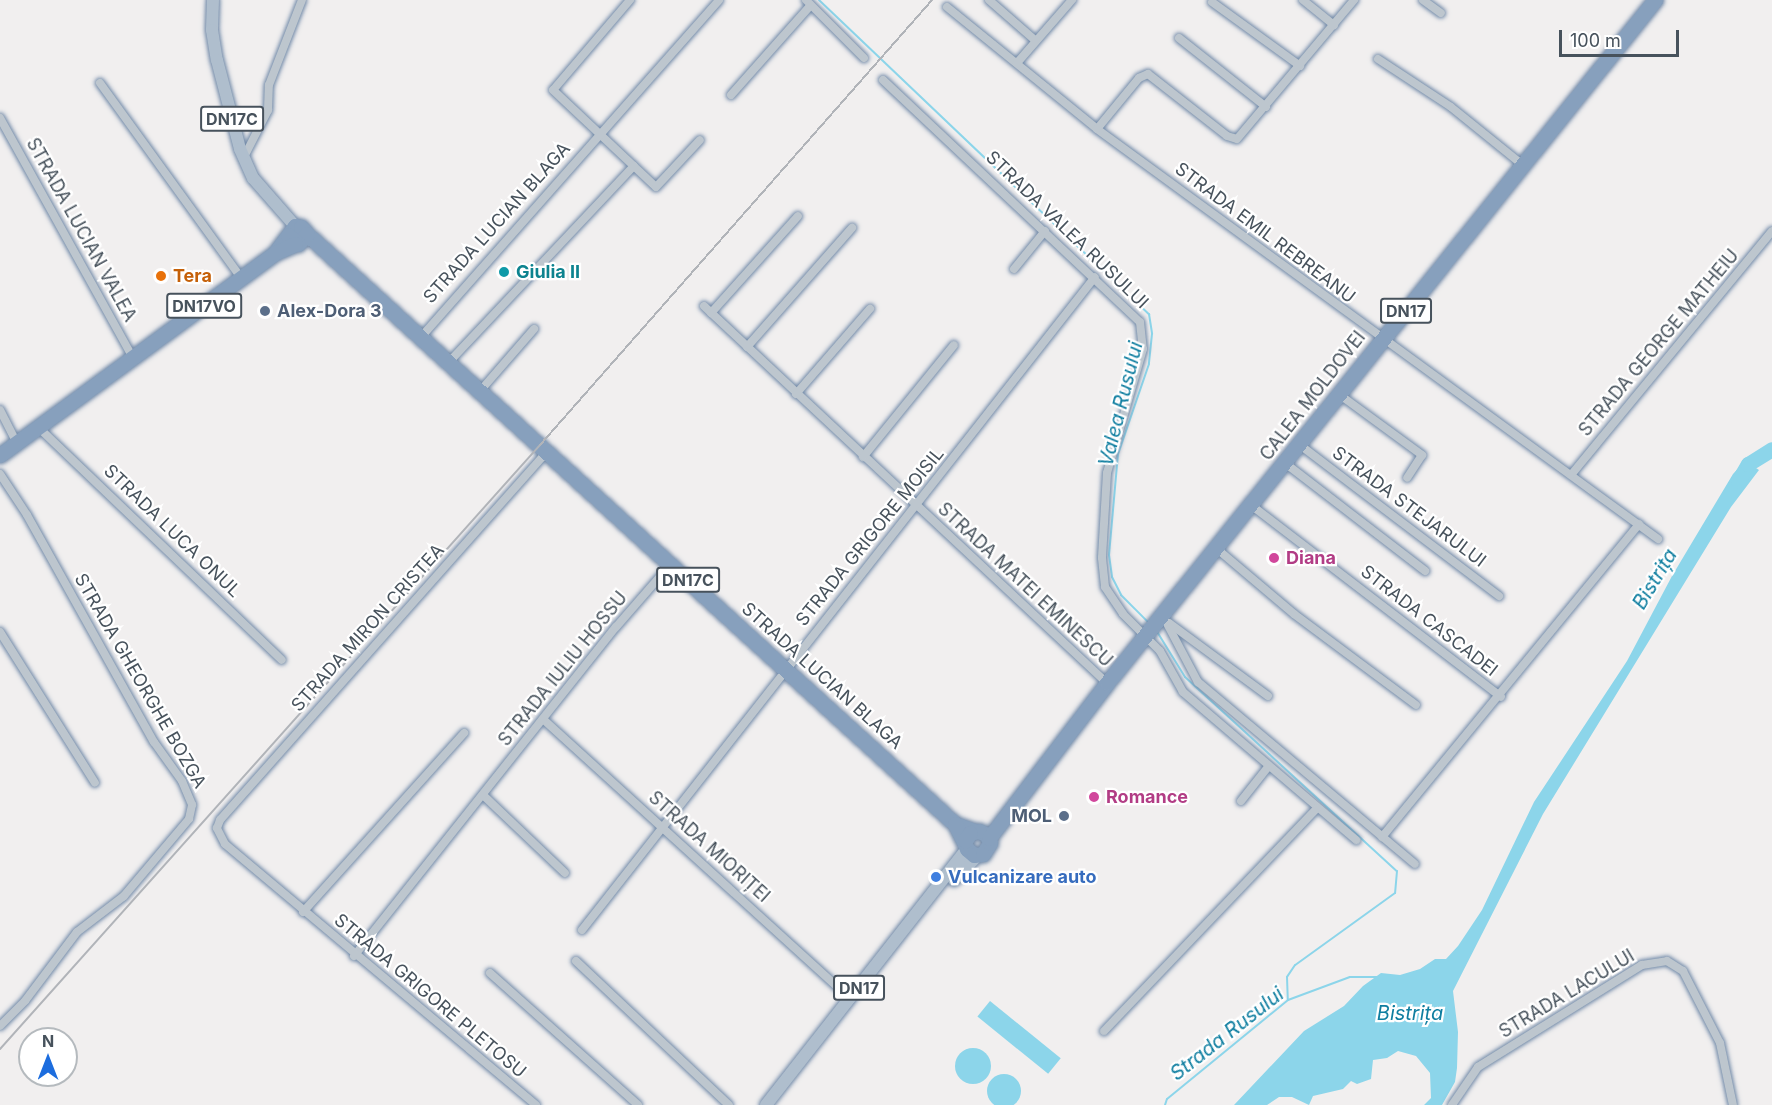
<!DOCTYPE html>
<meta charset="utf-8">
<style>
body{margin:0}
#map{position:relative;width:1772px;height:1105px;overflow:hidden;background:#f1efef;font-family:Inter,sans-serif}
div>[style]{position:absolute}
.water>*{inset:0;background:#8cd5ea;transform-origin:0 0}
.round{border-radius:50%}
.stream>*{height:2px;margin:-1px;padding:0 1px;transform-origin:1px;border-radius:1px;background:#8cd5ea}
.river>*{height:15px;margin:-7.5px;padding:0 7.5px;transform-origin:7.5px;border-radius:7.5px;background:#8cd5ea}
.roads{filter:drop-shadow(0 0 2px #738ba9) drop-shadow(0 0 2px #738ba9)}
.street>*{height:8px;margin:-4px;padding:0 4px;transform-origin:4px;border-radius:4px;background:#bdc6ce}
.primary>*{height:12px;margin:-6px;padding:0 6px;transform-origin:6px;border-radius:6px;background:#afbecd}
.highway>*{height:15px;margin:-7.5px;padding:0 7.5px;transform-origin:7.5px;border-radius:7.5px;background:#87a0bd}
.rail>*{height:2px;margin:-1px;padding:0 1px;transform-origin:1px;border-radius:1px;background:#b1b4b9}
.dots>*{width:16px;height:16px;translate:-50% -50%;box-sizing:border-box;border:3px solid #fff;border-radius:50%}
span{translate:-50% -50%;white-space:nowrap;text-align:center;line-height:1.15;-webkit-text-stroke:4.5px #fff;paint-order:stroke}
.shield-label span{padding:2px 4px;background:#fff;border:2px solid;border-radius:4px;-webkit-text-stroke-width:0}
.shield-label{font-size:16px;color:#47525c;font-weight:700}
.street-label{font-size:18px;color:#47525c}
.culture-label{font-size:18px;color:#0d838f;font-weight:700}
.left{translate:0 -50%;text-align:left}
.food-label{font-size:18px;color:#c56008;font-weight:700}
.service-label{font-size:18px;color:#4e5e75;font-weight:700}
.right{translate:-100% -50%;text-align:right}
.hotel-label{font-size:18px;color:#b23c85;font-weight:700}
.shop-label{font-size:18px;color:#366cbe;font-weight:700}
.water-label{font-size:20px;color:#0f7ea0;font-style:italic}
.north{position:absolute;left:18px;top:1027px;width:60px;height:60px;box-sizing:border-box;background:#fff;border:2px solid #b5babe;border-radius:50%;rotate:0deg;font-size:16px;font-weight:700;line-height:24px;text-align:center;color:#47525c}
.north::after{content:'';display:block;margin:auto;width:21px;height:27px;background:#1c6dde;clip-path:polygon(50% 0,100% 100%,50% 72%,0 100%)}
.scale{position:absolute;left:1559px;top:30px;width:120px;height:27px;box-sizing:border-box;border:3px solid #47525c;border-top:0;padding-left:8px;font-size:18px;line-height:21px;white-space:nowrap;color:#47525c;-webkit-text-stroke:4px #fff;paint-order:stroke}
</style>
<div id="map">
<div class="water">
<div style="clip-path:polygon(1745px 461px,1759px 470px,1731px 507px,1543px 814px,1453px 991px,1458px 1032px,1457px 1068px,1455px 1082px,1442px 1105px,1424px 1105px,1431px 1098px,1430px 1073px,1416px 1056px,1398px 1051px,1387px 1058px,1373px 1060px,1371px 1079px,1357px 1084px,1351px 1081px,1343px 1089px,1313px 1096px,1309px 1105px,1292px 1097px,1279px 1097px,1267px 1105px,1234px 1105px,1304px 1031px,1344px 1006px,1363px 986px,1381px 973px,1400px 975px,1420px 969px,1435px 959px,1446px 959px,1458px 946px,1482px 910px,1534px 802px,1627px 661px,1672px 576px,1733px 474px)"></div>
<div style="left:990px;top:1001px;width:91px;height:20px;rotate:39deg"></div>
<div class="round" style="left:955px;top:1048px;width:36px;height:36px"></div>
<div class="round" style="left:987px;top:1074px;width:34px;height:34px"></div>
</div>
<div class="stream">
<div style="left:819px;top:0;width:456px;rotate:43.6deg"></div>
<div style="left:1149px;top:314px;width:20px;rotate:81deg"></div>
<div style="left:1152px;top:334px;width:30px;rotate:96deg"></div>
<div style="left:1149px;top:364px;width:95px;rotate:109deg"></div>
<div style="left:1118px;top:454px;width:101px;rotate:95.1deg"></div>
<div style="left:1109px;top:555px;width:22px;rotate:82deg"></div>
<div style="left:1112px;top:577px;width:20px;rotate:63deg"></div>
<div style="left:1121px;top:595px;width:38px;rotate:45deg"></div>
<div style="left:1156px;top:630px;width:55px;rotate:58.3deg"></div>
<div style="left:1185px;top:677px;width:287px;rotate:42.5deg"></div>
<div style="left:1397px;top:871px;width:22px;rotate:95deg"></div>
<div style="left:1395px;top:893px;width:123px;rotate:144.2deg"></div>
<div style="left:1295px;top:965px;width:14px;rotate:124deg"></div>
<div style="left:1287px;top:977px;width:23px;rotate:88deg"></div>
<div style="left:1165px;top:1105px;width:6px;rotate:-72deg"></div>
<div style="left:1167px;top:1099px;width:156px;rotate:-39.3deg"></div>
<div style="left:1288px;top:1000px;width:66px;rotate:-20.4deg"></div>
<div style="left:1350px;top:977px;width:29px"></div>
</div>
<div class="river">
<div style="left:1738px;top:481px;width:20px;rotate:-60deg"></div>
<div style="left:1748px;top:464px;width:28px;rotate:-32deg"></div>
</div>
<div class="roads">
<div class="street">
<div style="left:630px;top:0;width:118px;rotate:130.5deg"></div>
<div style="left:553px;top:90px;width:141px;rotate:43.3deg"></div>
<div style="left:656px;top:187px;width:64px;rotate:-46.9deg"></div>
<div style="left:806px;top:0;width:82px;rotate:45deg"></div>
<div style="left:989px;top:0;width:62px;rotate:41.1deg"></div>
<div style="left:1303px;top:0;width:40px;rotate:39deg"></div>
<div style="left:1423px;top:0;width:22px;rotate:36deg"></div>
<div style="left:1212px;top:2px;width:109px;rotate:36deg"></div>
<div style="left:947px;top:7px;width:193px;rotate:39.1deg"></div>
<div style="left:1097px;top:129px;width:695px;rotate:36.16deg"></div>
<div style="left:1179px;top:38px;width:111px;rotate:38.4deg"></div>
<div style="left:1378px;top:59px;width:87px;rotate:33.3deg"></div>
<div style="left:1451px;top:107px;width:94px;rotate:38.9deg"></div>
<div style="left:1017px;top:63px;width:84px;rotate:-48.9deg"></div>
<div style="left:883px;top:80px;width:353px;rotate:43.3deg"></div>
<div style="left:1140px;top:322px;width:27px;rotate:84deg"></div>
<div style="left:1143px;top:349px;width:129px;rotate:106.2deg"></div>
<div style="left:1107px;top:473px;width:85px;rotate:93.4deg"></div>
<div style="left:1102px;top:558px;width:29px;rotate:84deg"></div>
<div style="left:1105px;top:587px;width:32px;rotate:56deg"></div>
<div style="left:1123px;top:614px;width:52px;rotate:45deg"></div>
<div style="left:1160px;top:651px;width:47px;rotate:60.7deg"></div>
<div style="left:1183px;top:692px;width:228px;rotate:40.5deg"></div>
<div style="left:100px;top:83px;width:241px;rotate:54.1deg"></div>
<div style="left:731px;top:95px;width:120px;rotate:-48.4deg"></div>
<div style="left:0;top:118px;width:274px;rotate:61deg"></div>
<div style="left:1097px;top:129px;width:66px;rotate:-50.5deg"></div>
<div style="left:1139px;top:78px;width:10px;rotate:-24deg"></div>
<div style="left:1148px;top:74px;width:100px;rotate:38.1deg"></div>
<div style="left:1227px;top:136px;width:10px;rotate:17deg"></div>
<div style="left:1237px;top:139px;width:182px;rotate:-49.9deg"></div>
<div style="left:244px;top:157px;width:53px;rotate:-62.9deg"></div>
<div style="left:268px;top:110px;width:25px;rotate:-88deg"></div>
<div style="left:269px;top:85px;width:91px;rotate:-68.8deg"></div>
<div style="left:1014px;top:269px;width:49px;rotate:-50.8deg"></div>
<div style="left:704px;top:306px;width:552px;rotate:43.09deg"></div>
<div style="left:711px;top:313px;width:130px;rotate:-48.1deg"></div>
<div style="left:422px;top:336px;width:448px;rotate:-48.5deg"></div>
<div style="left:747px;top:347px;width:159px;rotate:-48.6deg"></div>
<div style="left:450px;top:361px;width:268px;rotate:-46.7deg"></div>
<div style="left:481px;top:390px;width:81px;rotate:-49deg"></div>
<div style="left:796px;top:394px;width:113px;rotate:-49deg"></div>
<div style="left:1340px;top:395px;width:102px;rotate:36.2deg"></div>
<div style="left:1422px;top:455px;width:27px;rotate:123deg"></div>
<div style="left:0;top:410px;width:37px;rotate:63deg"></div>
<div style="left:38px;top:427px;width:337px;rotate:43.7deg"></div>
<div style="left:1300px;top:445px;width:250px;rotate:37.2deg"></div>
<div style="left:863px;top:457px;width:144px;rotate:-50.9deg"></div>
<div style="left:1285px;top:463px;width:177px;rotate:37.6deg"></div>
<div style="left:0;top:474px;width:49px;rotate:56.6deg"></div>
<div style="left:27px;top:515px;width:260px;rotate:60.8deg"></div>
<div style="left:154px;top:742px;width:48px;rotate:54.3deg"></div>
<div style="left:182px;top:781px;width:26px;rotate:67deg"></div>
<div style="left:192px;top:805px;width:14px;rotate:102deg"></div>
<div style="left:189px;top:819px;width:101px;rotate:130.2deg"></div>
<div style="left:124px;top:896px;width:59px;rotate:142.5deg"></div>
<div style="left:77px;top:932px;width:86px;rotate:127deg"></div>
<div style="left:25px;top:1001px;width:35px;rotate:135deg"></div>
<div style="left:1571px;top:475px;width:316px;rotate:-50.5deg"></div>
<div style="left:1251px;top:505px;width:315px;rotate:37.5deg"></div>
<div style="left:1216px;top:548px;width:102px;rotate:40.2deg"></div>
<div style="left:1294px;top:614px;width:152px;rotate:36.7deg"></div>
<div style="left:1163px;top:616px;width:75px;rotate:62.1deg"></div>
<div style="left:1198px;top:682px;width:283px;rotate:40deg"></div>
<div style="left:1169px;top:623px;width:123px;rotate:36.4deg"></div>
<div style="left:0;top:632px;width:178px;rotate:57.8deg"></div>
<div style="left:544px;top:720px;width:415px;rotate:42.3deg"></div>
<div style="left:483px;top:795px;width:113px;rotate:43.6deg"></div>
<div style="left:1241px;top:801px;width:43px;rotate:-51.5deg"></div>
<div style="left:1382px;top:837px;width:405px;rotate:-50.6deg"></div>
<div style="left:303px;top:912px;width:241px;rotate:-48deg"></div>
<div style="left:582px;top:930px;width:830px;rotate:-51.85deg"></div>
<div style="left:354px;top:956px;width:421px;rotate:-51.5deg"></div>
<div style="left:616px;top:627px;width:84px;rotate:-48.9deg"></div>
<div style="left:576px;top:961px;width:210px;rotate:43.3deg"></div>
<div style="left:490px;top:973px;width:198px;rotate:41.7deg"></div>
<div style="left:1104px;top:1031px;width:308px;rotate:-46.3deg"></div>
<div style="left:536px;top:1105px;width:406px;rotate:-140deg"></div>
<div style="left:225px;top:844px;width:18px;rotate:-117deg"></div>
<div style="left:217px;top:828px;width:9px;rotate:-69deg"></div>
<div style="left:220px;top:820px;width:492px;rotate:-48.4deg"></div>
<div style="left:1452px;top:1105px;width:46px;rotate:-55.6deg"></div>
<div style="left:1478px;top:1067px;width:193px;rotate:-31.9deg"></div>
<div style="left:1642px;top:965px;width:25px;rotate:-9deg"></div>
<div style="left:1667px;top:961px;width:19px;rotate:32deg"></div>
<div style="left:1683px;top:971px;width:81px;rotate:62.8deg"></div>
<div style="left:1720px;top:1043px;width:63px;rotate:78.2deg"></div>
</div>
<div class="primary">
<div style="left:213px;top:0;width:30px;rotate:92deg"></div>
<div style="left:212px;top:30px;width:30px;rotate:81deg"></div>
<div style="left:217px;top:60px;width:92px;rotate:75.5deg"></div>
<div style="left:240px;top:149px;width:32px;rotate:66deg"></div>
<div style="left:253px;top:178px;width:64px;rotate:48.8deg"></div>
<div style="left:954px;top:880px;width:35px;rotate:-46deg"></div>
<div style="left:766px;top:1105px;width:325px;rotate:-51.9deg"></div>
</div>
<div class="highway">
<div style="left:307px;top:234px;width:876px;rotate:42.32deg"></div>
<div style="left:955px;top:824px;width:20px;rotate:20deg"></div>
<div style="left:277px;top:250px;width:30px;rotate:-53deg"></div>
<div style="left:295px;top:226px;width:6px;rotate:9deg"></div>
<div style="left:301px;top:227px;width:9px;rotate:49deg"></div>
<div style="left:307px;top:234px;width:13px;rotate:132deg"></div>
<div style="left:298px;top:244px;width:13px;rotate:-138deg"></div>
<div style="left:0;top:455px;width:341px;rotate:-36.3deg"></div>
<div style="left:275px;top:253px;width:22px;rotate:-24deg"></div>
<div style="left:955px;top:824px;width:28px;rotate:64deg"></div>
<div style="left:967px;top:849px;width:9px;rotate:41deg"></div>
<div style="left:974px;top:855px;width:9px;rotate:-6deg"></div>
<div style="left:983px;top:854px;width:13px;rotate:-58deg"></div>
<div style="left:990px;top:843px;width:9px;rotate:-111deg"></div>
<div style="left:987px;top:835px;width:9px;rotate:-153deg"></div>
<div style="left:979px;top:831px;width:9px;rotate:167deg"></div>
<div style="left:970px;top:833px;width:9px;rotate:122deg"></div>
<div style="left:989px;top:838px;width:195px;rotate:-52.7deg"></div>
<div style="left:1107px;top:683px;width:876px;rotate:-51.26deg"></div>
</div>
</div>
<div class="rail">
<div style="left:0;top:1049px;width:810px;rotate:-48.2deg"></div>
<div style="left:540px;top:445px;width:593px;rotate:-48.62deg"></div>
</div>
<div class="dots">
<div style="left:504px;top:272px;background:#0f9aa8"></div>
<div style="left:161px;top:276px;background:#e8710a"></div>
<div style="left:265px;top:311px;background:#5c6f8a"></div>
<div style="left:1274px;top:558px;background:#d1479c"></div>
<div style="left:1094px;top:797px;background:#d1479c"></div>
<div style="left:1064px;top:816px;background:#5c6f8a"></div>
<div style="left:936px;top:877px;background:#3f7fe0"></div>
</div>
<div class="shield-label">
<span style="left:232px;top:119px">DN17C</span>
<span style="left:204px;top:306px">DN17VO</span>
<span style="left:1406px;top:311px">DN17</span>
<span style="left:688px;top:580px">DN17C</span>
<span style="left:859px;top:988px">DN17</span>
</div>
<div class="street-label">
<span style="left:497px;top:223px;rotate:-48deg">STRADA LUCIAN BLAGA</span>
<span style="left:81px;top:230px;rotate:61deg">STRADA LUCIAN VALEA</span>
<span style="left:1067px;top:230px;rotate:44deg">STRADA VALEA RUSULUI</span>
<span style="left:1265px;top:233px;rotate:37deg">STRADA EMIL REBREANU</span>
<span style="left:1659px;top:343px;rotate:-50deg">STRADA GEORGE MATHEIU</span>
<span style="left:1313px;top:396px;rotate:-52deg">CALEA MOLDOVEI</span>
<span style="left:1409px;top:507px;rotate:37deg">STRADA STEJARULUI</span>
<span style="left:172px;top:531px;rotate:44deg">STRADA LUCA ONUL</span>
<span style="left:870px;top:537px;rotate:-51deg">STRADA GRIGORE MOISIL</span>
<span style="left:1025px;top:585px;rotate:43deg">STRADA MATEI EMINESCU</span>
<span style="left:1429px;top:621px;rotate:38deg">STRADA CASCADEI</span>
<span style="left:368px;top:628px;rotate:-48deg">STRADA MIRON CRISTEA</span>
<span style="left:563px;top:669px;rotate:-51deg">STRADA IULIU HOSSU</span>
<span style="left:822px;top:676px;rotate:42deg">STRADA LUCIAN BLAGA</span>
<span style="left:140px;top:681px;rotate:60deg">STRADA GHEORGHE BOZGA</span>
<span style="left:709px;top:847px;rotate:42deg">STRADA MIORIȚEI</span>
<span style="left:1567px;top:994px;rotate:-31deg">STRADA LACULUI</span>
<span style="left:430px;top:996px;rotate:40deg">STRADA GRIGORE PLETOSU</span>
</div>
<div class="culture-label">
<span class="left" style="left:516px;top:272px">Giulia II</span>
</div>
<div class="food-label">
<span class="left" style="left:173px;top:276px">Tera</span>
</div>
<div class="service-label">
<span class="left" style="left:277px;top:311px">Alex-Dora 3</span>
<span class="right" style="left:1052px;top:816px">MOL</span>
</div>
<div class="hotel-label">
<span class="left" style="left:1286px;top:558px">Diana</span>
<span class="left" style="left:1106px;top:797px">Romance</span>
</div>
<div class="shop-label">
<span class="left" style="left:948px;top:877px">Vulcanizare auto</span>
</div>
<div class="water-label">
<span style="left:1121px;top:404px;rotate:-76deg">Valea Rusului</span>
<span style="left:1655px;top:579px;rotate:-59deg">Bistrița</span>
<span style="left:1410px;top:1013px">Bistrița</span>
<span style="left:1227px;top:1034px;rotate:-38deg">Strada Rusului</span>
</div>
<div class="north">N</div>
<div class="scale">100 m</div>
</div>
